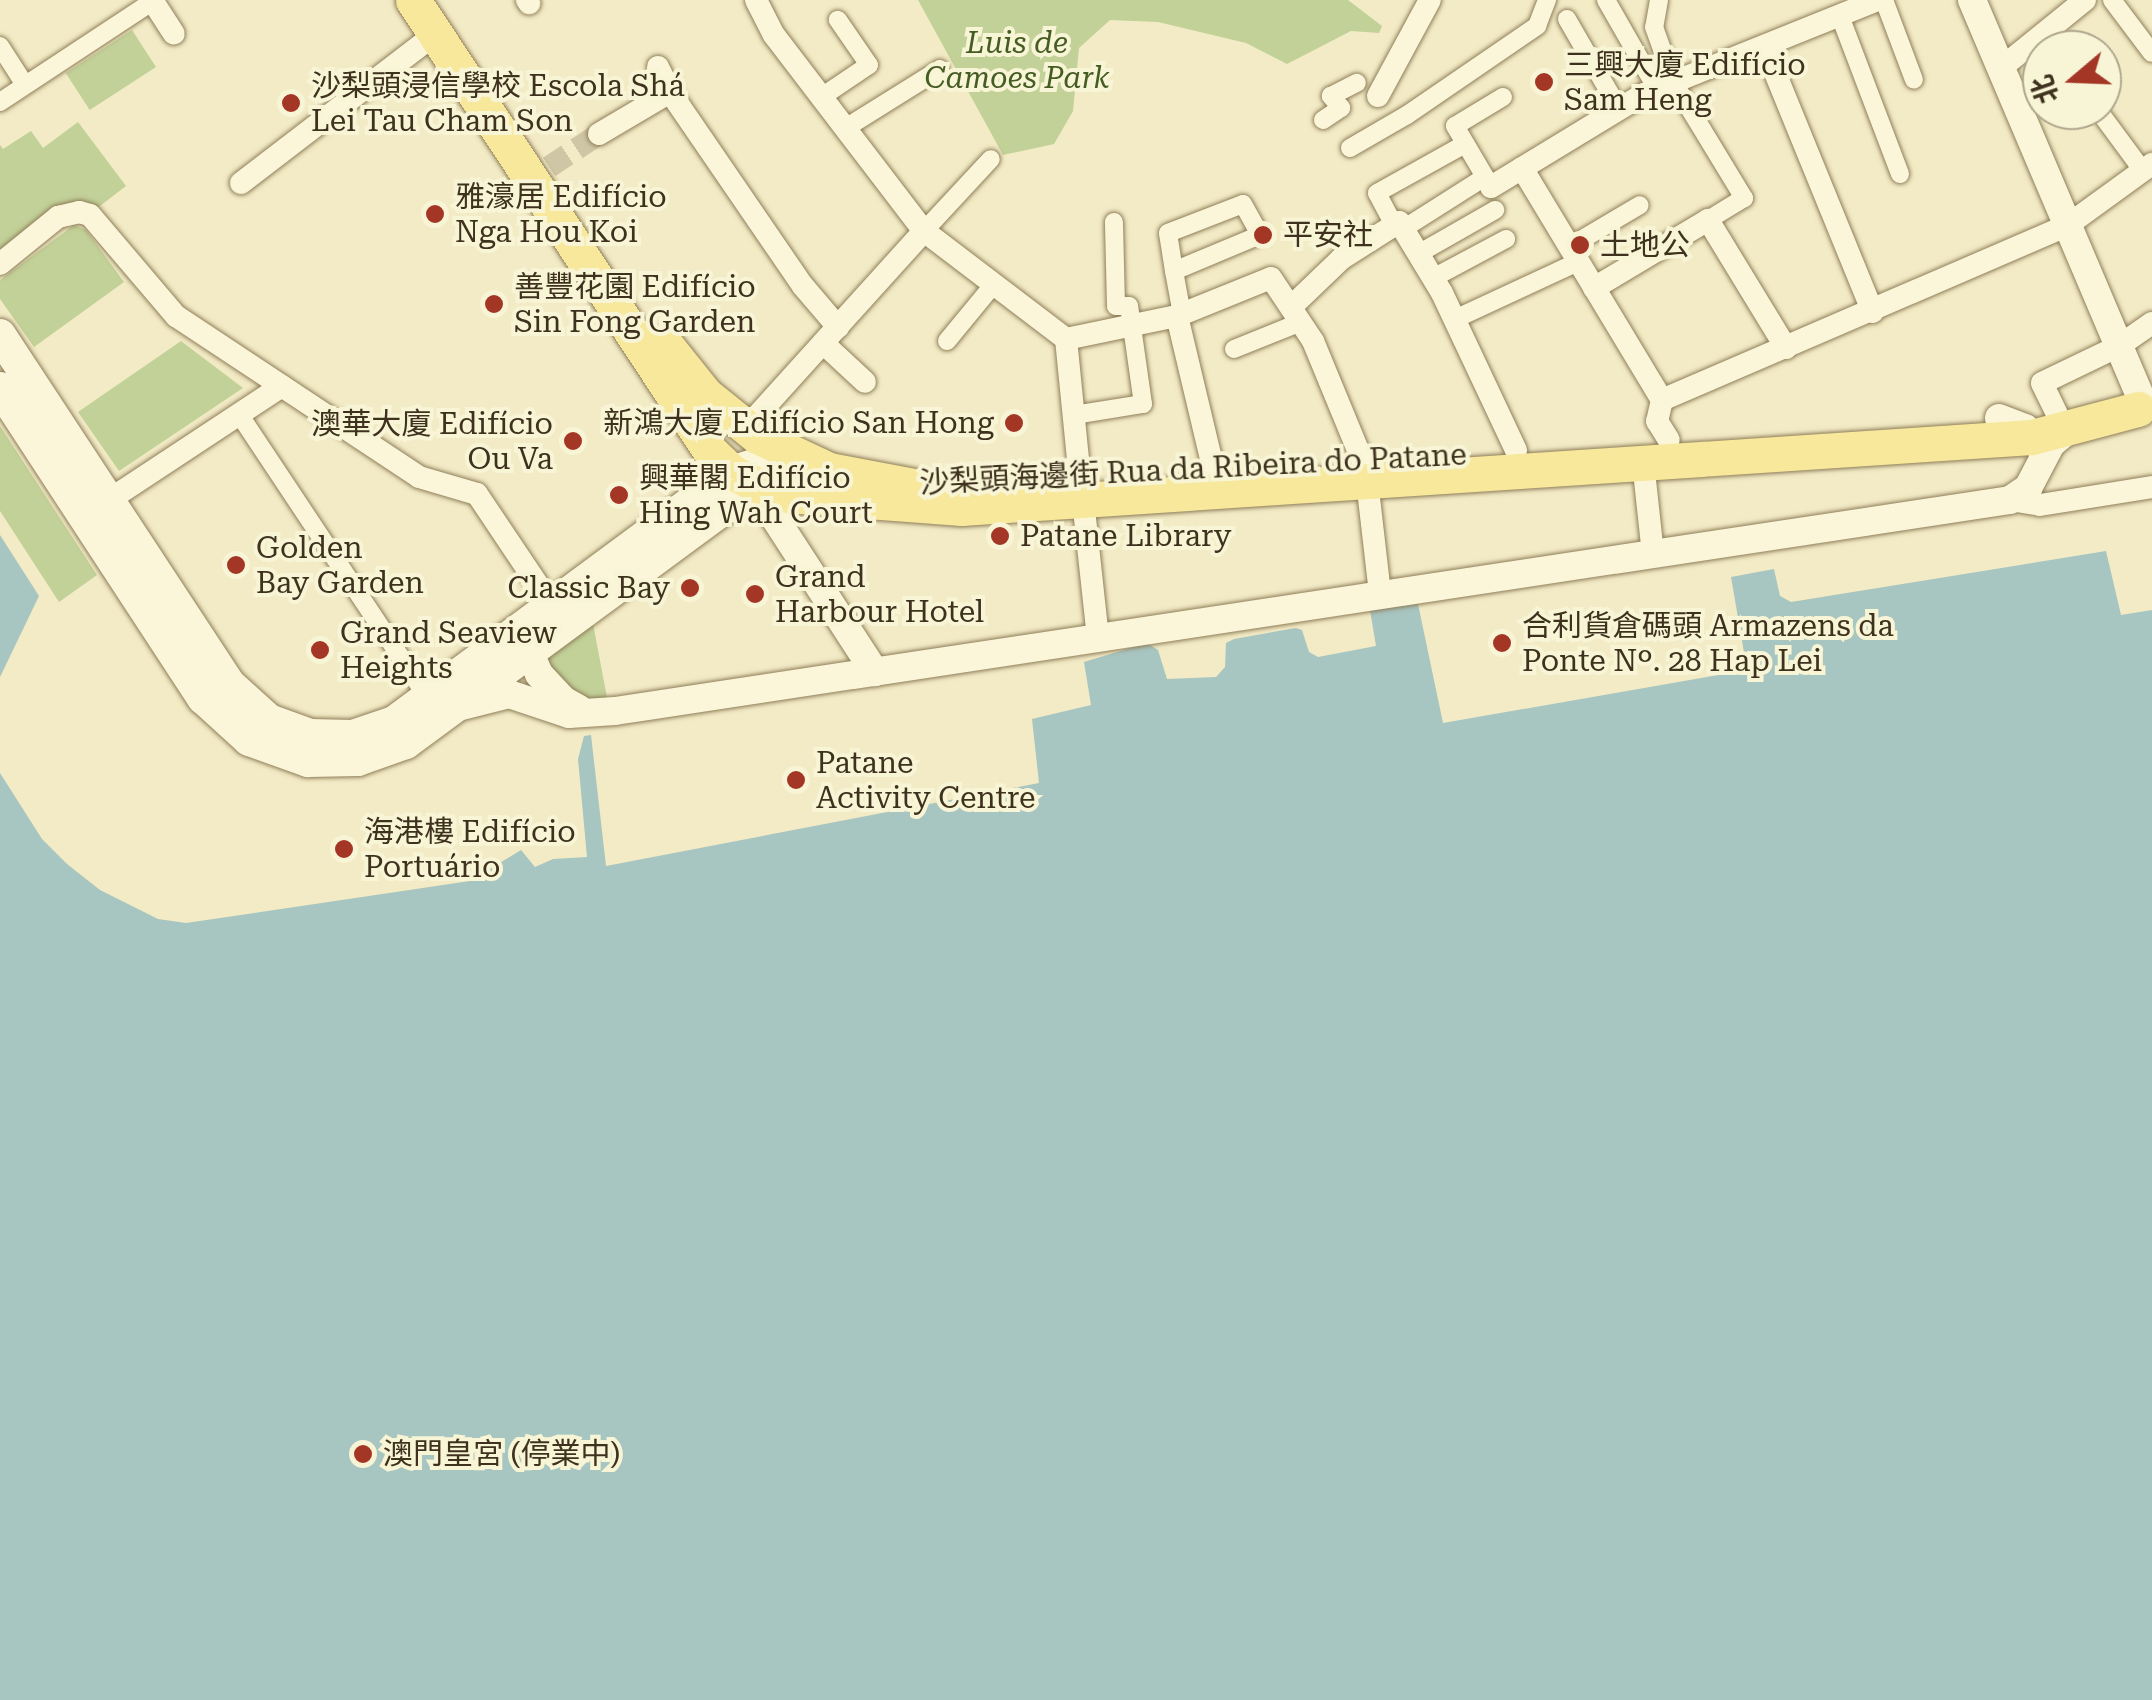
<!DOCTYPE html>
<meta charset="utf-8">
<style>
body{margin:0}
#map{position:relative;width:2152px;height:1700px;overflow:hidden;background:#f2ebc5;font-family:"Roboto Serif","Noto Sans SC",serif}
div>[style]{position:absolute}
.green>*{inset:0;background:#c2d198;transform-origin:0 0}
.water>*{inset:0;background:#a7c5c1}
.minor-tunnel>*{height:22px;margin-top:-11px;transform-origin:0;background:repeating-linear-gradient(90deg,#cec6a4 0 22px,transparent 0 33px)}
.roads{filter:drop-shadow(0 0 2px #8f7e59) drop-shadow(0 0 2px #8f7e59)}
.pedestrian>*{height:18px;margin:-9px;padding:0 9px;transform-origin:9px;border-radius:9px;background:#fbf6da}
.minor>*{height:22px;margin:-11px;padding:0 11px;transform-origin:11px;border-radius:11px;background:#fbf6da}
.tertiary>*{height:28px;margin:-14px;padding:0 14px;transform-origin:14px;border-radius:14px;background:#fbf6da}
.secondary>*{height:32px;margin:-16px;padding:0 16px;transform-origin:16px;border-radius:16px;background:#fbf6da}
.primary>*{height:35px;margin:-17.5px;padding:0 17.5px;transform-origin:17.5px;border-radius:17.5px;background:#f7e89b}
.dots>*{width:28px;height:28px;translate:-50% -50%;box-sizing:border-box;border:5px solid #f8f4d6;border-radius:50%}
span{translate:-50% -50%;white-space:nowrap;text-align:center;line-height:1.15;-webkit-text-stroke:8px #f8f4d6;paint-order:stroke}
.park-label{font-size:30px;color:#455c23;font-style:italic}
.poi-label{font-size:30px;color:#3e321e}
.left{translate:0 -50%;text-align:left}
.right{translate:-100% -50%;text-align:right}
.street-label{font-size:30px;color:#3e321e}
.north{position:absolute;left:2022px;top:30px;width:100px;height:100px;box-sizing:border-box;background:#f8f4d6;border:2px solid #aea68c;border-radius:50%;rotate:251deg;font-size:28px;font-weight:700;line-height:40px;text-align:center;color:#3e321e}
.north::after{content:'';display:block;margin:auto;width:35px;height:45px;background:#a33624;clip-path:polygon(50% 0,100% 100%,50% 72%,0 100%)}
</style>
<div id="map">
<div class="green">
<div style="clip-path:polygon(918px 0,1348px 0,1382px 26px,1379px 33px,1351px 31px,1287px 64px,1246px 43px,1158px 22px,1110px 20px,1079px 48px,1073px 111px,1054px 144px,1003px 155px)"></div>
<div style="left:132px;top:30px;width:44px;height:79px;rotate:57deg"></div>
<div style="clip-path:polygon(78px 122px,126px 186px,96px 209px,0 251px,0 145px,3px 149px,31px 131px,43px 148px)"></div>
<div style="clip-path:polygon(74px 225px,86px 230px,124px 282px,34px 347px,0 299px,0 280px)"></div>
<div style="clip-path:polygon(181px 341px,243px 388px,119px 471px,78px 412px)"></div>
<div style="clip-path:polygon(0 426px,97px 575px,59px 602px,0 511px)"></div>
<div style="clip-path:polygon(591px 613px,608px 703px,577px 703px,537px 651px)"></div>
</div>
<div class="water">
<div style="clip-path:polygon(0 535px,39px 596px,0 677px)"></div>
<div style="clip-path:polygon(2106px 551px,2121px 615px,2152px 610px,2152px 1700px,0 1700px,0 773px,42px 839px,67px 864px,100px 890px,158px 919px,186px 923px,470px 881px,521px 850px,535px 867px,553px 859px,587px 857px,578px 759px,584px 736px,591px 735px,606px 866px,1039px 783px,1032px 719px,1091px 705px,1084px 662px,1147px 643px,1158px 650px,1167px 679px,1216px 677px,1225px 667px,1226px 643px,1234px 639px,1296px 628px,1302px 630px,1309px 652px,1318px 657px,1376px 646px,1370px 610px,1418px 604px,1443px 723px,1747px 670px,1731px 577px,1774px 569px,1780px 596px,1791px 602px)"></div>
</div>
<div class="minor-tunnel">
<div style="left:549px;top:167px;width:60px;rotate:-33.4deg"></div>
</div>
<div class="roads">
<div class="pedestrian">
<div style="left:1606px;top:0;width:103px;rotate:60.2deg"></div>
<div style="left:1659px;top:0;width:27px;rotate:100deg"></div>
<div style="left:1654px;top:27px;width:59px;rotate:70.3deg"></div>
<div style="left:1674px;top:83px;width:135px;rotate:58.7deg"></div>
<div style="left:1744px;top:198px;width:42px;rotate:148.6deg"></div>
<div style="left:1884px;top:0;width:85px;rotate:69.4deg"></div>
<div style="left:2112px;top:0;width:66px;rotate:53deg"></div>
<div style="left:1840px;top:16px;width:169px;rotate:69.2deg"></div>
<div style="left:1567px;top:19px;width:104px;rotate:60deg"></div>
<div style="left:0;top:46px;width:46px;rotate:57.3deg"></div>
<div style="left:820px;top:98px;width:59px;rotate:-34deg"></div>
<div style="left:869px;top:65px;width:55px;rotate:-124.6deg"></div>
<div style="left:0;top:102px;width:183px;rotate:-33.4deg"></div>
<div style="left:2098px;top:110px;width:76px;rotate:53.6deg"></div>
<div style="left:1323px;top:120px;width:22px;rotate:-34deg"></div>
<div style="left:1341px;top:108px;width:16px;rotate:-130deg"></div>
<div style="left:1331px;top:96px;width:29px;rotate:-27deg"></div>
<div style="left:844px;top:129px;width:113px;rotate:-32deg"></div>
<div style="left:1350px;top:148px;width:66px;rotate:-30.1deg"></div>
<div style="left:1407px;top:115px;width:158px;rotate:-34.4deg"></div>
<div style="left:1537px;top:26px;width:28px;rotate:-69deg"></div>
<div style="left:1491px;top:187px;width:71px;rotate:-120.5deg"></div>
<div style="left:1455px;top:126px;width:56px;rotate:-31.1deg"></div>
<div style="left:1394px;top:225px;width:36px;rotate:-118deg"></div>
<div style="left:1377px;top:193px;width:101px;rotate:-29.1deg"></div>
<div style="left:1403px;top:229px;width:97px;rotate:-32.4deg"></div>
<div style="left:924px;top:231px;width:98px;rotate:-47.1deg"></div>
<div style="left:1569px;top:247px;width:82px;rotate:-30.6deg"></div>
<div style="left:1418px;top:254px;width:89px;rotate:-29.7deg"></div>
<div style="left:1174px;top:271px;width:38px;rotate:-99deg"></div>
<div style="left:1168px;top:233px;width:80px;rotate:-21.1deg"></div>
<div style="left:1243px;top:204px;width:35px;rotate:61deg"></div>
<div style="left:1260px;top:235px;width:93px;rotate:157.3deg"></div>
<div style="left:1174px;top:271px;width:44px;rotate:79.5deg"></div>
<div style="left:1433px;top:278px;width:83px;rotate:-28.1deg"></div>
<div style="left:1455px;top:319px;width:136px;rotate:-24.9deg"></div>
<div style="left:947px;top:341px;width:74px;rotate:-50.5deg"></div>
<div style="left:1234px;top:349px;width:72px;rotate:-21.9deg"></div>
<div style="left:239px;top:414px;width:342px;rotate:56.4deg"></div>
<div style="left:1074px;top:415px;width:70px;rotate:-9.1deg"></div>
<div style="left:1143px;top:404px;width:99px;rotate:-98.1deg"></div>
<div style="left:1129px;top:306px;width:13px;rotate:180deg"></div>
<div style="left:1116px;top:306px;width:84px;rotate:-91.4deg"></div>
</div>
<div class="minor">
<div style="left:152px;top:0;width:40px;rotate:57.1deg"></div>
<div style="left:527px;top:0;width:4px;rotate:56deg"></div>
<div style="left:756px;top:0;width:39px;rotate:63deg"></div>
<div style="left:774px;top:35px;width:247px;rotate:52.6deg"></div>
<div style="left:924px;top:231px;width:178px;rotate:37.3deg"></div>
<div style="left:1066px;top:339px;width:113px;rotate:-11.7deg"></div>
<div style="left:1177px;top:316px;width:101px;rotate:-22deg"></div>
<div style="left:1271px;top:278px;width:76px;rotate:56.3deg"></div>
<div style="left:1313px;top:341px;width:129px;rotate:67.6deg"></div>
<div style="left:1765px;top:48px;width:285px;rotate:67.8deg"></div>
<div style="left:658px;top:67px;width:28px;rotate:64deg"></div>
<div style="left:670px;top:92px;width:235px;rotate:55.6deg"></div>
<div style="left:803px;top:286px;width:54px;rotate:49.5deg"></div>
<div style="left:2001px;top:68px;width:108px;rotate:-39deg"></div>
<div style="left:1378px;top:96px;width:109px;rotate:-61.6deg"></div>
<div style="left:599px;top:134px;width:82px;rotate:-30.6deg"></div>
<div style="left:1522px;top:168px;width:271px;rotate:58.9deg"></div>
<div style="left:241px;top:183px;width:245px;rotate:-37.5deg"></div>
<div style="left:1491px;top:187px;width:179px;rotate:-31.3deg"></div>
<div style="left:1644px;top:94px;width:252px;rotate:-21.9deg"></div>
<div style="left:0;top:264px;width:75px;rotate:-39deg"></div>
<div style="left:58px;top:217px;width:22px;rotate:-13deg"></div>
<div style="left:79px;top:212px;width:11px;rotate:15deg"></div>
<div style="left:90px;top:215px;width:133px;rotate:49.6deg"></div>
<div style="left:176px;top:316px;width:291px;rotate:33.5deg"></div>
<div style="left:419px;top:477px;width:60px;rotate:16.3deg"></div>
<div style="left:477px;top:494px;width:135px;rotate:56.2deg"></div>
<div style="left:1594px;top:288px;width:133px;rotate:-30.8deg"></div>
<div style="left:1708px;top:220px;width:150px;rotate:58.6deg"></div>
<div style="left:1291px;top:307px;width:69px;rotate:-43.8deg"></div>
<div style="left:1341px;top:259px;width:69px;rotate:-32.5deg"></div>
<div style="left:1399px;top:222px;width:83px;rotate:58.8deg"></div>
<div style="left:1442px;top:293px;width:174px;rotate:64.8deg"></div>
<div style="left:1177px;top:316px;width:159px;rotate:76.6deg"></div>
<div style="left:1066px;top:339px;width:141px;rotate:84.3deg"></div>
<div style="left:823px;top:343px;width:57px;rotate:42.9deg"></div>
<div style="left:1662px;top:400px;width:442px;rotate:-23.3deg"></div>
<div style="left:2068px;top:225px;width:104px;rotate:-36deg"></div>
<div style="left:1662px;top:400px;width:22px;rotate:103deg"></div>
<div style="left:1657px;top:421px;width:22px;rotate:58deg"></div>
<div style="left:2057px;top:414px;width:34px;rotate:-116deg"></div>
<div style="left:2042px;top:383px;width:85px;rotate:-25.7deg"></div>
<div style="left:2119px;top:346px;width:40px;rotate:-34.9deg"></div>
<div style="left:746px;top:428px;width:266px;rotate:-47.9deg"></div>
<div style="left:1643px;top:462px;width:93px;rotate:83.8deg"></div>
<div style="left:1052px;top:481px;width:14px;rotate:17deg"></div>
<div style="left:1065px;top:485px;width:23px;rotate:40deg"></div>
<div style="left:1083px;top:500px;width:139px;rotate:83.8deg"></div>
<div style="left:1367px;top:481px;width:114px;rotate:83.4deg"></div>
<div style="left:109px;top:500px;width:207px;rotate:-33.4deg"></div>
<div style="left:2010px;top:500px;width:30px;rotate:9deg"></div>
<div style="left:2040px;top:505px;width:113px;rotate:-9.1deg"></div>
</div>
<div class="tertiary">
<div style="left:1972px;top:0;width:443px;rotate:67deg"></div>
<div style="left:1999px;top:418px;width:28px;rotate:21deg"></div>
<div style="left:2025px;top:428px;width:20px;rotate:53deg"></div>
<div style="left:754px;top:486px;width:222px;rotate:57deg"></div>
<div style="left:522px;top:635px;width:43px;rotate:66.4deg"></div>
<div style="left:539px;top:674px;width:35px;rotate:47deg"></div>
<div style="left:563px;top:700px;width:18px;rotate:29deg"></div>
<div style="left:462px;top:706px;width:49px;rotate:-14.3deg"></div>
<div style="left:509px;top:694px;width:63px;rotate:18.4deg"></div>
<div style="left:569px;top:714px;width:46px;rotate:-3.7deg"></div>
<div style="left:615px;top:711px;width:1411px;rotate:-8.6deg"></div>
<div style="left:2010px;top:500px;width:22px;rotate:-34deg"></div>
<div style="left:2028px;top:488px;width:50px;rotate:-62.4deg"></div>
<div style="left:2051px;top:444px;width:26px;rotate:-40deg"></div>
</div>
<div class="secondary">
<div style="left:0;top:335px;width:417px;rotate:56.7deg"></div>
<div style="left:229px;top:684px;width:54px;rotate:42deg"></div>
<div style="left:269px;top:720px;width:44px;rotate:20.1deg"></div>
<div style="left:310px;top:735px;width:43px;rotate:1.3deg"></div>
<div style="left:353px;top:736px;width:43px;rotate:-18.9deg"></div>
<div style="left:394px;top:722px;width:420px;rotate:-36.5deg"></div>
<div style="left:732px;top:472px;width:42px;rotate:-18deg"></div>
<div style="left:772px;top:459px;width:35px;rotate:7deg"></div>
<div style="left:0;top:388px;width:371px;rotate:56.8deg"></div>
<div style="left:203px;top:698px;width:62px;rotate:42.4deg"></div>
<div style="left:249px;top:740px;width:63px;rotate:19.6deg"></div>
<div style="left:308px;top:761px;width:50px;rotate:-1.1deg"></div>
<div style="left:358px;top:760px;width:51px;rotate:-19.5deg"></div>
<div style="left:406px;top:743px;width:398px;rotate:-36.4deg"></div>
<div style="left:726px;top:507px;width:50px;rotate:-15.2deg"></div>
</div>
<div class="primary">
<div style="left:413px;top:0;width:540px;rotate:56.63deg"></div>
<div style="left:710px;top:451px;width:30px;rotate:44deg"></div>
<div style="left:732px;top:472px;width:47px;rotate:27.6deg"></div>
<div style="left:774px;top:494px;width:188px;rotate:4.3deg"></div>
<div style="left:961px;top:508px;width:1073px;rotate:-3.79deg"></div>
<div style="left:2032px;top:437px;width:110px;rotate:-14.8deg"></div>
<div style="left:665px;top:344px;width:64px;rotate:51.3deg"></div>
<div style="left:705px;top:394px;width:67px;rotate:38.9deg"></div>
<div style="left:757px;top:436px;width:80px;rotate:25.3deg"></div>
<div style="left:829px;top:470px;width:86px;rotate:10.7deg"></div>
</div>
</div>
<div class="dots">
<div style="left:1544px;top:82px;background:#a33624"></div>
<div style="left:291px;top:103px;background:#a33624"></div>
<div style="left:435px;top:214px;background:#a33624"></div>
<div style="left:1263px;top:235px;background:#a33624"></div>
<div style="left:1580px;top:245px;background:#a33624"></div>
<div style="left:494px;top:304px;background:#a33624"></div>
<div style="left:1014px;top:423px;background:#a33624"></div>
<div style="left:573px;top:441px;background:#a33624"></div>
<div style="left:619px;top:495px;background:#a33624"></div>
<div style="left:1000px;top:536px;background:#a33624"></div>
<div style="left:236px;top:565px;background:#a33624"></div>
<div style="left:690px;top:588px;background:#a33624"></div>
<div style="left:755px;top:594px;background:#a33624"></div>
<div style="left:1502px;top:643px;background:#a33624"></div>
<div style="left:320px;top:650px;background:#a33624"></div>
<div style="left:796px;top:780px;background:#a33624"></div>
<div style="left:344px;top:849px;background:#a33624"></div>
<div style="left:363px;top:1454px;background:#a33624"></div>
</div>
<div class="park-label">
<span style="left:1017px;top:60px">Luis de<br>Camoes Park</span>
</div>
<div class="poi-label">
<span class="left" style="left:1564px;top:82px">三興大廈 Edifício<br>Sam Heng</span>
<span class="left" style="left:311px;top:103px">沙梨頭浸信學校 Escola Shá<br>Lei Tau Cham Son</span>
<span class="left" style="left:455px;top:214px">雅濠居 Edifício<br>Nga Hou Koi</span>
<span class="left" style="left:1283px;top:235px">平安社</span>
<span class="left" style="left:1600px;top:245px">土地公</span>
<span class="left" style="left:514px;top:304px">善豐花園 Edifício<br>Sin Fong Garden</span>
<span class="right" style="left:994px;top:423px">新鴻大廈 Edifício San Hong</span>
<span class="right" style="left:553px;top:441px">澳華大廈 Edifício<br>Ou Va</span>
<span class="left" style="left:639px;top:495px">興華閣 Edifício<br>Hing Wah Court</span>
<span class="left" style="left:1020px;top:536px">Patane Library</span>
<span class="left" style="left:256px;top:565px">Golden<br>Bay Garden</span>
<span class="left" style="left:775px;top:594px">Grand<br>Harbour Hotel</span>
<span class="right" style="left:670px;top:588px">Classic Bay</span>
<span class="left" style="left:1522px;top:643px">合利貨倉碼頭 Armazens da<br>Ponte Nº. 28 Hap Lei</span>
<span class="left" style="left:340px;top:650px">Grand Seaview<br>Heights</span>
<span class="left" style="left:816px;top:780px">Patane<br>Activity Centre</span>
<span class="left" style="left:364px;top:849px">海港樓 Edifício<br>Portuário</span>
<span class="left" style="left:383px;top:1454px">澳門皇宮 (停業中)</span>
</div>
<div class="street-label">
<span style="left:1193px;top:469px;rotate:-3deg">沙梨頭海邊街 Rua da Ribeira do Patane</span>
</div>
<div class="north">北</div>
</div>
